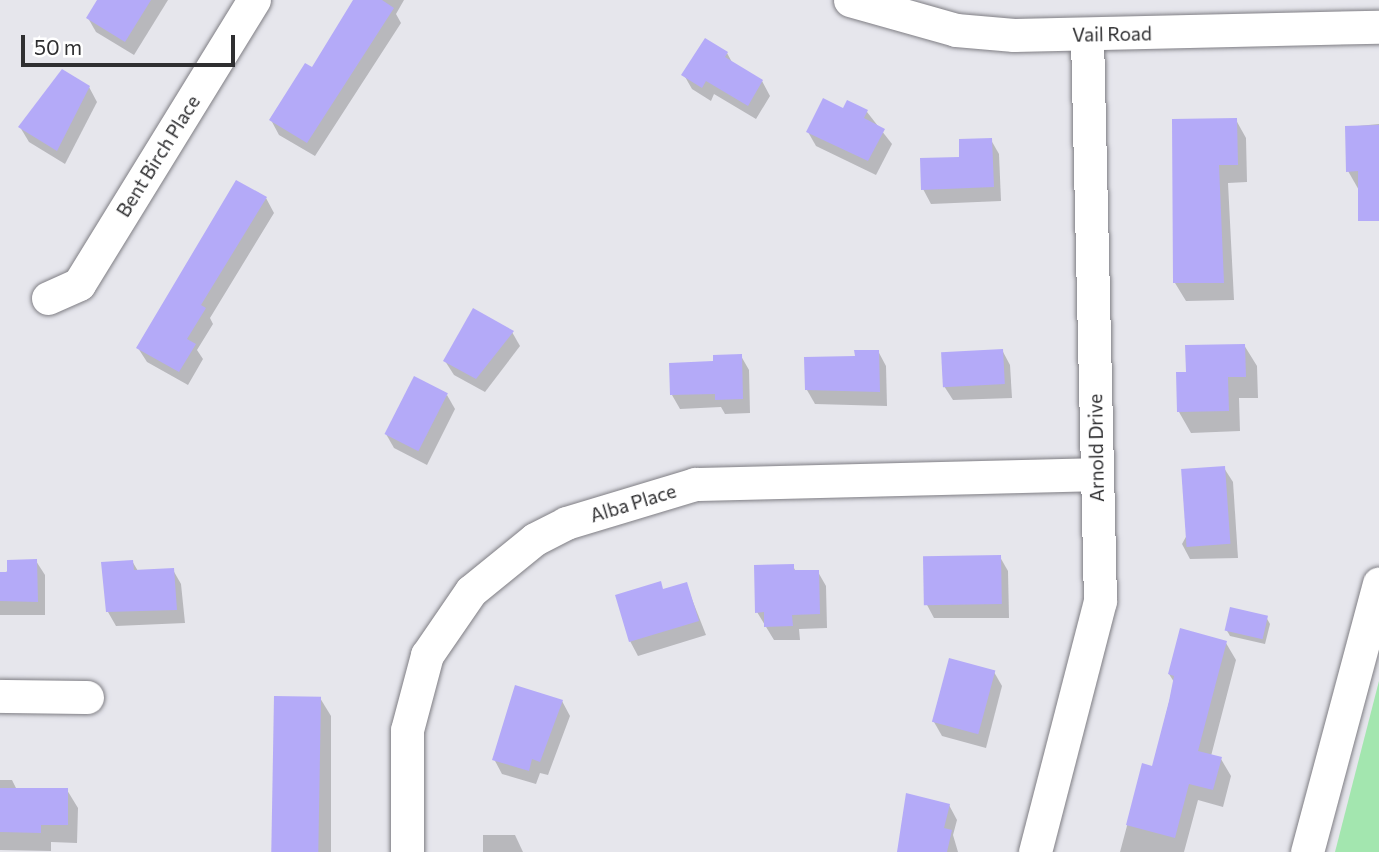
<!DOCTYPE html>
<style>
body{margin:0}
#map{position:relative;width:1379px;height:852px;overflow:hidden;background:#e6e6ec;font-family:Commissioner,sans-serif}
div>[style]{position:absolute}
.green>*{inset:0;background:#a3e6af}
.shadow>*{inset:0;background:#0003}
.building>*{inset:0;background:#b4aaf8;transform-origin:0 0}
.roads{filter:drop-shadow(0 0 2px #7f7e84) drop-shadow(0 0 2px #7f7e84)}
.minor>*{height:33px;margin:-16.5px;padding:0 16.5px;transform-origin:16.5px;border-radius:16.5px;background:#fff}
span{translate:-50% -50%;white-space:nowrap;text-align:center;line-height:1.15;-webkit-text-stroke:6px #fff;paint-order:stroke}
.street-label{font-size:19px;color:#2f2f31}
.scale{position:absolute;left:21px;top:35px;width:214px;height:32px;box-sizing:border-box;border:4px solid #2f2f31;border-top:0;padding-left:9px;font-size:21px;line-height:24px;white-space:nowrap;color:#2f2f31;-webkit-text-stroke:5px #fff;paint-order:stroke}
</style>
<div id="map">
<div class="green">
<div style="clip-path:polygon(1379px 681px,1379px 852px,1335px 852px)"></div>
</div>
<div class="shadow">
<div style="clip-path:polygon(98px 0,168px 0,134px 55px,96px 32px,88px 18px)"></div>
<div style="clip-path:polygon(355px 0,404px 0,396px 14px,401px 23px,315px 156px,279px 135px,271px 120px,313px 69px)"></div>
<div style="clip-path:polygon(727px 53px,733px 64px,762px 81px,770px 96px,756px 119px,714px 94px,711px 101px,692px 89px,684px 75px)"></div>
<div style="clip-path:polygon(89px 87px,97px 102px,65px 164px,29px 142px,20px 127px)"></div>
<div style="clip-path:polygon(844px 110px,867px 112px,892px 144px,876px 175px,816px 146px,808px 132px)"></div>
<div style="clip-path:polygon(1236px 120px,1246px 138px,1247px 182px,1228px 183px,1234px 300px,1186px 301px,1175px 283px,1174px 121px)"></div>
<div style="clip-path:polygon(1379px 124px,1379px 203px,1360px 192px,1348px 171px,1347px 127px)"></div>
<div style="clip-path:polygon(991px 140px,999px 154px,1001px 201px,931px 204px,923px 189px)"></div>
<div style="clip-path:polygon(266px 198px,274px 213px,210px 318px,213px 324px,197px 350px,203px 359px,188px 385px,147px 362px,138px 348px)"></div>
<div style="clip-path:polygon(512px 332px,520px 346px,485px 392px,454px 375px,445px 361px)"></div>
<div style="clip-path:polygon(1244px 345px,1257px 366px,1258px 398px,1239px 398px,1240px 431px,1191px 433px,1179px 412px,1188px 374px)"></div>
<div style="clip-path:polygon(1002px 350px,1010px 365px,1012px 398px,953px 400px,944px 386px)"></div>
<div style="clip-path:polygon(878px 351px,886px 366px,887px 406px,815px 404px,807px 390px,856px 357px)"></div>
<div style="clip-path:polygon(741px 356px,749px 370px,750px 413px,725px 414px,721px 407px,680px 409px,672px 395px,715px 363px)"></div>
<div style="clip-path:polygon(447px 395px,455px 409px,427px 465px,394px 448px,386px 434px)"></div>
<div style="clip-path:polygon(1224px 468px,1233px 482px,1238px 558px,1190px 559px,1182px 544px)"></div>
<div style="clip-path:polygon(1000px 557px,1008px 571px,1009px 618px,934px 618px,926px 603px)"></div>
<div style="clip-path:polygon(36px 561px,45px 575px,45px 615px,0 615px,0 574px)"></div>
<div style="clip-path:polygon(132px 561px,138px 571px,173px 570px,181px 584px,185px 623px,116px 626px,108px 612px)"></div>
<div style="clip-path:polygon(793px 566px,796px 572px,818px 572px,826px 586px,827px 628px,799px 629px,800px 640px,774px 640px,757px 612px)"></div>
<div style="clip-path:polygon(686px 584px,706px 635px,638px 656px,630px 641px,664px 590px)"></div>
<div style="clip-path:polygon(1266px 617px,1270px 624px,1265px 644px,1230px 636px,1226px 629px)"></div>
<div style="clip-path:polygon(1226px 643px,1236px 660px,1211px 756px,1221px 759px,1231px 776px,1223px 807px,1198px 800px,1184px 852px,1120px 852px,1143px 766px,1153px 768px,1174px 682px,1169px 674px)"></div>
<div style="clip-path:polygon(994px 672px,1002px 686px,986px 748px,942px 736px,934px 722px)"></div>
<div style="clip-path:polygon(320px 698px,331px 716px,331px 852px,272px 852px)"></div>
<div style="clip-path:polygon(562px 701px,570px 716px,548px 775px,540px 773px,536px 784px,502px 774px,494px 759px)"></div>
<div style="clip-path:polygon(0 780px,12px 780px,17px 790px,67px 790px,78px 808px,77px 843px,51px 842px,51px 851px,0 850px)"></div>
<div style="clip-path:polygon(949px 805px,957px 820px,953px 835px,958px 852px,898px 852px)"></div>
<div style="clip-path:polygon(483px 835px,515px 835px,523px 852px,483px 852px)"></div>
</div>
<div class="building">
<div style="clip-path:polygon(97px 0,151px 0,125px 42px,86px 18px)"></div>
<div style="clip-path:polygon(353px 0,382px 0,394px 8px,307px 143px,269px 120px,305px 63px,312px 67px)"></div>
<div style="clip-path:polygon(705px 38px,728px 52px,725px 57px,763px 80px,748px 106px,706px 81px,702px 88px,681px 75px)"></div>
<div style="clip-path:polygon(62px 69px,90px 86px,57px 151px,18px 127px)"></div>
<div style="clip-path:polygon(823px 98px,843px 108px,847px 100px,868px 110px,864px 118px,885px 129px,868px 161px,806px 132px)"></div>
<div style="clip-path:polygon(1237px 118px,1238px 165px,1219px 165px,1224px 283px,1173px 283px,1172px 119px)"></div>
<div style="clip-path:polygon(1379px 125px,1379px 221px,1358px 221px,1358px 171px,1346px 172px,1345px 126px)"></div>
<div style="clip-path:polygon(992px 138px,994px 187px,921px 190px,920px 158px,959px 157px,959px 139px)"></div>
<div style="clip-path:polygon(236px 180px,267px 197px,201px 305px,206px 308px,187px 339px,196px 344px,179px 372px,136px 348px)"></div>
<div style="clip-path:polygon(473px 308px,514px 331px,476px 379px,443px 361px)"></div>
<div style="clip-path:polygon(1245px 344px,1246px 377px,1228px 377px,1229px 411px,1177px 412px,1176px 372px,1186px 372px,1185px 345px)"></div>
<div style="left:1003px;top:349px;width:35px;height:62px;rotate:87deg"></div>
<div style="clip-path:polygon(854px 350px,879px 350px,880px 392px,805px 390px,804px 357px,855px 356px)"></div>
<div style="clip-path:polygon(742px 354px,743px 399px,715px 400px,715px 394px,670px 395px,669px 363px,713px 361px,713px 355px)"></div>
<div style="left:414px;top:376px;width:38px;height:65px;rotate:27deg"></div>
<div style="left:1225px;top:466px;width:78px;height:44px;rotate:86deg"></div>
<div style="left:1001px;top:555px;width:49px;height:78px;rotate:89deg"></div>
<div style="clip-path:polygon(37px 559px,38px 602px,0 601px,0 572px,7px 572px,7px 560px)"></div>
<div style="clip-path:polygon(133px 560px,134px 570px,174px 568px,177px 610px,106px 612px,101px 562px)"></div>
<div style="clip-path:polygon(794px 564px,794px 570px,819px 570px,820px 614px,792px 615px,793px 626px,764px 627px,764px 612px,755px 613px,754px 565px)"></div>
<div style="clip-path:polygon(661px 581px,663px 589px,687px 582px,699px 621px,629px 642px,615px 595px)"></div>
<div style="left:1230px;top:607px;width:39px;height:24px;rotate:13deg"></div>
<div style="clip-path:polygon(1180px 628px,1227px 641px,1198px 751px,1222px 757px,1213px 790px,1189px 784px,1175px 838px,1126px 825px,1142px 763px,1152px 766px,1169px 701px,1174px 676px,1168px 674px)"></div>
<div style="left:949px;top:658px;width:48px;height:66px;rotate:15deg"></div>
<div style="clip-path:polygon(515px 685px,563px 700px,540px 762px,532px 759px,529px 771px,492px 760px)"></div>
<div style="left:274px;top:696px;width:47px;height:156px;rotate:1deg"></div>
<div style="clip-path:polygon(0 788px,68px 788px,68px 825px,41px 825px,41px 833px,0 832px)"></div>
<div style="clip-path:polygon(906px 793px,950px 804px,944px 828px,952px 830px,947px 852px,897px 852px)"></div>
</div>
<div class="roads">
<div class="minor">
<div style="left:850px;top:0;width:110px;rotate:15.8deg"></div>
<div style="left:956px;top:30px;width:58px;rotate:4.9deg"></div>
<div style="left:1014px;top:35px;width:365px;rotate:-1.3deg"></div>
<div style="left:48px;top:298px;width:34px;rotate:-24deg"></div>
<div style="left:79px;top:284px;width:334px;rotate:-58.4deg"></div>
<div style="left:0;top:696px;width:87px;rotate:0.7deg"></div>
<div style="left:407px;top:852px;width:122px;rotate:-90deg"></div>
<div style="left:407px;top:730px;width:78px;rotate:-75.1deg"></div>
<div style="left:427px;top:655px;width:78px;rotate:-55.5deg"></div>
<div style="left:471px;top:591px;width:82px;rotate:-39.1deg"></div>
<div style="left:535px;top:539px;width:35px;rotate:-27deg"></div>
<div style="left:566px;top:523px;width:135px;rotate:-16.8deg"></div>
<div style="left:695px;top:484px;width:401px;rotate:-1.4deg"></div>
<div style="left:1035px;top:852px;width:259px;rotate:-75.5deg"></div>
<div style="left:1100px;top:601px;width:566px;rotate:-91.32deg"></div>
<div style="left:1307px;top:852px;width:278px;rotate:-75deg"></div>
</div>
</div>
<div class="street-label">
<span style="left:1112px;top:34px;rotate:-1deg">Vail Road</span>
<span style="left:158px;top:156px;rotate:-58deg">Bent Birch Place</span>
<span style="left:1096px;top:448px;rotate:-91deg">Arnold Drive</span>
<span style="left:633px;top:503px;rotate:-17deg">Alba Place</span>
</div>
<div class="scale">50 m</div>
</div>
